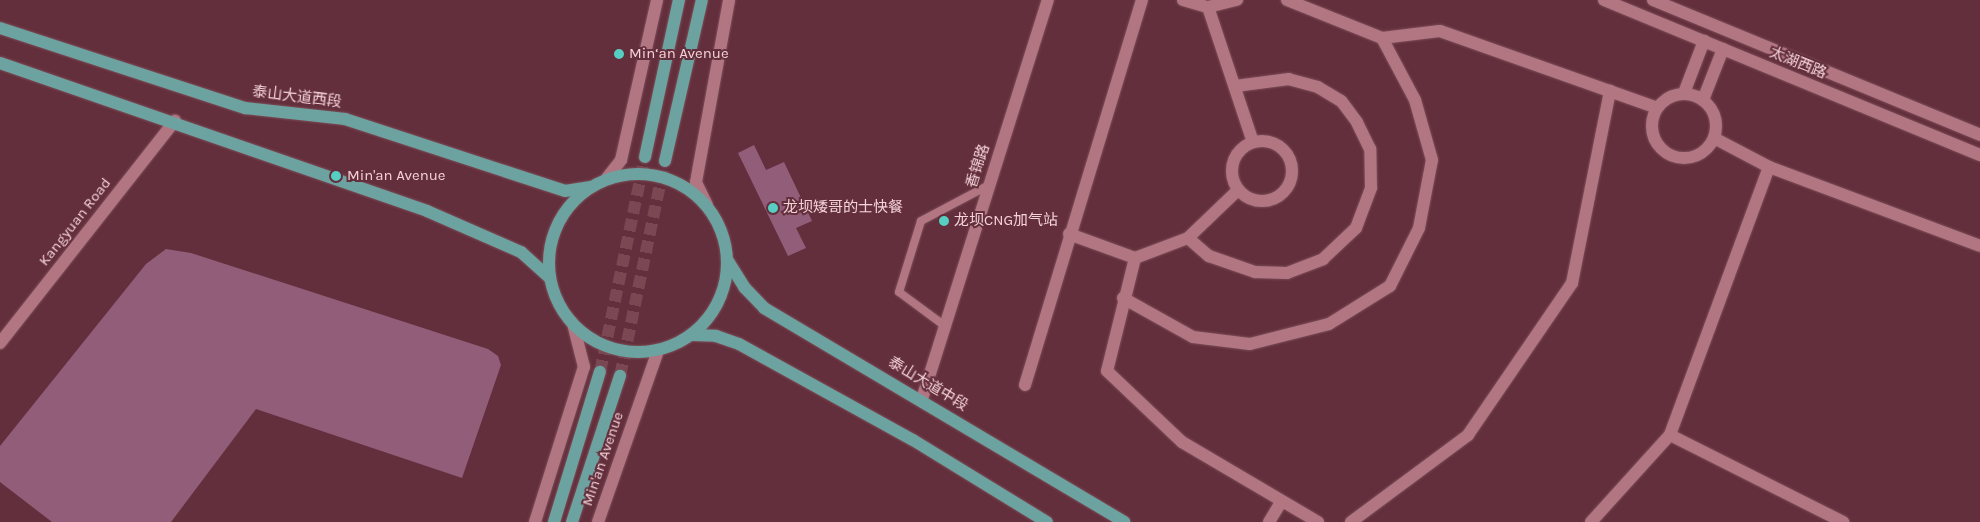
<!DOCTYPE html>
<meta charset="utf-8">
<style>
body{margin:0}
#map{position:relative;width:1980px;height:522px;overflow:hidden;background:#642f3c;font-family:Karla,"Noto Sans SC",sans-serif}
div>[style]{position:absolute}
.building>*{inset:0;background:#915d79}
.primary-tunnel>*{height:12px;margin-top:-6px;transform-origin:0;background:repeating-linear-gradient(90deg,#7a4753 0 12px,transparent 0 18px)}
.roads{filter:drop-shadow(0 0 1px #7b4e59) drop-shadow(0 0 1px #7b4e59)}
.service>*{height:8px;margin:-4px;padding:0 4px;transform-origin:4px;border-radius:4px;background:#b27682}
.minor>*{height:12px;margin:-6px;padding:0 6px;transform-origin:6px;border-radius:6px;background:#b27682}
.minor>.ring{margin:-6px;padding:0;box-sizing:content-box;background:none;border:12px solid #b27682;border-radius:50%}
.tertiary>*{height:12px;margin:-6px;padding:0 6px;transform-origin:6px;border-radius:6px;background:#b27682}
.secondary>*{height:12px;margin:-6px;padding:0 6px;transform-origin:6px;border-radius:6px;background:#b27682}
.primary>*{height:12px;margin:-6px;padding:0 6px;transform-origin:6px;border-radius:6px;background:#6ca29f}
.primary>.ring{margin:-6px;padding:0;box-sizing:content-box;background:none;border:12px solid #6ca29f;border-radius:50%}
.dots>*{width:14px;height:14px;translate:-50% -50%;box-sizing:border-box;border:2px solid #642f3c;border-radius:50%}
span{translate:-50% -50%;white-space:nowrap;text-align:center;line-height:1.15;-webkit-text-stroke:4px #642f3c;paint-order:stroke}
.poi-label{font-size:15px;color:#f4d2d8}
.left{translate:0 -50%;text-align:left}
.street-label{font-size:15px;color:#f4d2d8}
</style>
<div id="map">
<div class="building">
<div style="clip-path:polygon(754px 145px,766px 170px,784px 162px,812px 221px,796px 228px,806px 248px,788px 256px,738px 153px)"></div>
<div style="clip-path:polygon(166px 249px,191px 253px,488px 349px,498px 356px,501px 365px,462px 478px,256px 409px,171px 522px,52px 522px,0 482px,0 446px,146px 264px)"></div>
</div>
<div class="primary-tunnel">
<div style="left:600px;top:372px;width:220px;rotate:-78.2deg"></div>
<div style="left:620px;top:376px;width:220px;rotate:-78.2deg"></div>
</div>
<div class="roads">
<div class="service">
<div style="left:945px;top:326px;width:57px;rotate:-143.5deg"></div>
<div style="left:899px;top:292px;width:74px;rotate:-72.8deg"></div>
<div style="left:921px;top:221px;width:77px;rotate:-27.9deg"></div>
</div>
<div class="minor">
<div style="left:1183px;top:0;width:26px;rotate:16deg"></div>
<div style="left:1208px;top:7px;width:30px;rotate:-14deg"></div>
<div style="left:1287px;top:0;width:102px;rotate:21.8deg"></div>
<div style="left:1382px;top:38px;width:58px;rotate:-6.9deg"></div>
<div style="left:1440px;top:31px;width:230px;rotate:19.5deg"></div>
<div style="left:1208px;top:7px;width:142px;rotate:71.6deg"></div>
<div style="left:1684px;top:93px;width:56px;rotate:-69deg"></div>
<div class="ring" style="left:1652px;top:94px;width:52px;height:52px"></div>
<div style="left:1703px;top:100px;width:55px;rotate:-68.6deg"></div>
<div style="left:1714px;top:138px;width:62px;rotate:27.8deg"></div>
<div style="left:1769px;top:167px;width:225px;rotate:20.5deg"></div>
<div class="ring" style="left:1232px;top:141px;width:48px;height:48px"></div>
<div style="left:1769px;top:167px;width:286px;rotate:110.3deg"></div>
<div style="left:1670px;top:435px;width:194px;rotate:26.7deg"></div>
<div style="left:1238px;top:190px;width:69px;rotate:136.2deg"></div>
<div style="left:1188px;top:238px;width:57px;rotate:159.3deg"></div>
<div style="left:1135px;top:258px;width:116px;rotate:103.9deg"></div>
<div style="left:1107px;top:371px;width:103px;rotate:43.4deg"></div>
<div style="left:1182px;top:442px;width:158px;rotate:30.5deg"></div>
<div style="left:1069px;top:234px;width:70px;rotate:20deg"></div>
<div style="left:1188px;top:238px;width:28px;rotate:41deg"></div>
<div style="left:1209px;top:256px;width:49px;rotate:19.2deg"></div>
<div style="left:1255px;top:272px;width:32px;rotate:2deg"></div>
<div style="left:1287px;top:273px;width:39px;rotate:-21deg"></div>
<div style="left:1323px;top:259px;width:45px;rotate:-43.2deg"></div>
<div style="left:1356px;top:228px;width:43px;rotate:-69.4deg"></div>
<div style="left:1371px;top:188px;width:39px;rotate:-91deg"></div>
<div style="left:1370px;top:149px;width:30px;rotate:-116deg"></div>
<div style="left:1357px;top:122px;width:26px;rotate:-127deg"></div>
<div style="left:1341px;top:101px;width:27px;rotate:-149deg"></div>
<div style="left:1318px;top:87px;width:30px;rotate:-165deg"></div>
<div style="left:1289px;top:79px;width:54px;rotate:172.6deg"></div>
<div style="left:1123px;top:298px;width:80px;rotate:29.1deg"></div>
<div style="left:1193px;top:337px;width:57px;rotate:7deg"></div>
<div style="left:1250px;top:344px;width:81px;rotate:-14.2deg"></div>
<div style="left:1329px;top:324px;width:72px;rotate:-31.9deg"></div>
<div style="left:1390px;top:286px;width:65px;rotate:-63.4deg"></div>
<div style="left:1419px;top:228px;width:69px;rotate:-79.2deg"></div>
<div style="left:1432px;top:160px;width:62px;rotate:-105.8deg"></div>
<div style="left:1415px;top:100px;width:70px;rotate:-118deg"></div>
<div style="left:1025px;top:385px;width:402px;rotate:-73.1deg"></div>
<div style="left:1269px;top:522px;width:23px;rotate:-59deg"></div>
<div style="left:1351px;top:522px;width:146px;rotate:-36.6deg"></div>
<div style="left:1468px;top:435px;width:184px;rotate:-55.6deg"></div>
<div style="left:1572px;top:283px;width:196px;rotate:-78.8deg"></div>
<div style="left:1591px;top:522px;width:118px;rotate:-47.8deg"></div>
</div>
<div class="tertiary">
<div style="left:0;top:343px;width:283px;rotate:-51.8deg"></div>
<div style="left:922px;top:399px;width:418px;rotate:-72.5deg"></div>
<div style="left:535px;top:522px;width:163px;rotate:-72.5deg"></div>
<div style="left:584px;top:367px;width:44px;rotate:-104.3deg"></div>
<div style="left:598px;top:522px;width:181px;rotate:-70.7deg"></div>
</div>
<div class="secondary">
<div style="left:1604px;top:0;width:407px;rotate:22.4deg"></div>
<div style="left:1653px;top:0;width:354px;rotate:22.4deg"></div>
<div style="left:607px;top:178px;width:23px;rotate:-52deg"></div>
<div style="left:621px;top:160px;width:164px;rotate:-77.3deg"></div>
<div style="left:707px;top:205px;width:25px;rotate:-116deg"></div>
<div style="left:696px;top:182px;width:185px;rotate:-79.7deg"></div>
</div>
<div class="primary">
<div style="left:0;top:28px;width:258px;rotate:18.1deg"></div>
<div style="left:245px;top:108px;width:101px;rotate:6.3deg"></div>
<div style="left:345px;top:119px;width:231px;rotate:18.1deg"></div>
<div style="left:565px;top:191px;width:26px;rotate:-9deg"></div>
<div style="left:0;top:63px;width:452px;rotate:19.1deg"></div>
<div style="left:427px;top:211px;width:103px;rotate:23.6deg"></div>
<div style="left:521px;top:252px;width:39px;rotate:42deg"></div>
<div style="left:645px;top:157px;width:161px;rotate:-77.8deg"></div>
<div style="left:665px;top:161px;width:165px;rotate:-77.1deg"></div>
<div class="ring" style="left:549px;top:174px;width:166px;height:166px"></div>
<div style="left:728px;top:261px;width:31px;rotate:58deg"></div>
<div style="left:744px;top:287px;width:29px;rotate:46deg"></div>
<div style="left:764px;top:308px;width:419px;rotate:30.7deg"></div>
<div style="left:692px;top:335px;width:24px;rotate:2deg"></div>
<div style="left:716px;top:336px;width:24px;rotate:19deg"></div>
<div style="left:739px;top:344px;width:199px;rotate:28.9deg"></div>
<div style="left:913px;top:440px;width:157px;rotate:31.5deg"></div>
<div style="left:554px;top:522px;width:157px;rotate:-73deg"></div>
<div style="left:572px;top:522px;width:154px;rotate:-71.8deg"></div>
</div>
</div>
<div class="dots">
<div style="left:619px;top:54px;background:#57cec2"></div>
<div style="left:336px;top:176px;background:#57cec2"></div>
<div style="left:773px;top:208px;background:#57cec2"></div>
<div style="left:944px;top:221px;background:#57cec2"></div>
</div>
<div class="poi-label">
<span class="left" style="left:629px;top:54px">Min‘an Avenue</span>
<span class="left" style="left:347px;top:176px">Min'an Avenue</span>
<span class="left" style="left:783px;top:208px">龙坝矮哥的士快餐</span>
<span class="left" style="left:954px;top:221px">龙坝CNG加气站</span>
</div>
<div class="street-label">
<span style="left:1798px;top:63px;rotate:22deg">太湖西路</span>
<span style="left:297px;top:97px;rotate:7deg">泰山大道西段</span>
<span style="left:978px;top:166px;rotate:-72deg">香锦路</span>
<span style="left:75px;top:222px;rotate:-52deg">Kangyuan Road</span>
<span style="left:928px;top:384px;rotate:31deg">泰山大道中段</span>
<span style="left:603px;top:459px;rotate:-71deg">Min'an Avenue</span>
</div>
</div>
